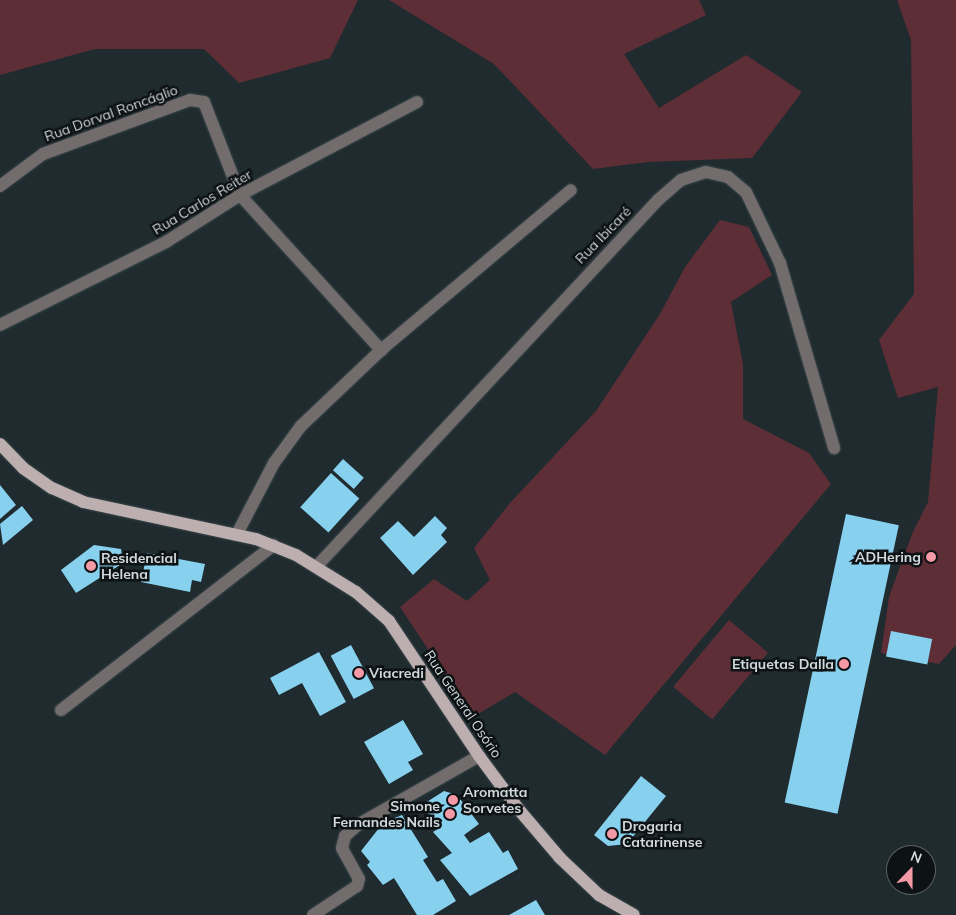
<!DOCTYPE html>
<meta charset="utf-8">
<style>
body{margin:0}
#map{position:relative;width:956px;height:915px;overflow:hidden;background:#1f2b2f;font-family:Mulish,sans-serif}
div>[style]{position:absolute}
.green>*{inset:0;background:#5d2e35;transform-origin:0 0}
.building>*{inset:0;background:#87d1ef;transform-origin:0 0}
.roads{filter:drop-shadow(0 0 1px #3b474b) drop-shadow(0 0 1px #3b474b)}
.minor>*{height:12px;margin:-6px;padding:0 6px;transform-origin:6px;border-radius:6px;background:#726c6c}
.major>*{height:12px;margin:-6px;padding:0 6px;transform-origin:6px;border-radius:6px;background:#bdafb0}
.dots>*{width:14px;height:14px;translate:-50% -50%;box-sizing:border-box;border:2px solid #0d1214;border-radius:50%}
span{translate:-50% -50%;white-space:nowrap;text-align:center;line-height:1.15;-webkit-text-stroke:5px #0d1214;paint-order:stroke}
.street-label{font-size:14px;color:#d1d9dc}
.poi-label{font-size:14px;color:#d1d9dc;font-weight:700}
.right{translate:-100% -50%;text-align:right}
.left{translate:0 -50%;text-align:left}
.north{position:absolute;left:886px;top:845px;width:50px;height:50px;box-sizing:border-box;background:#0d1214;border:1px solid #5b6264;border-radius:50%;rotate:22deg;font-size:14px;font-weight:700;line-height:20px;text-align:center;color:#d1d9dc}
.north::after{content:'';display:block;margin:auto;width:18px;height:22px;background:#f49aa6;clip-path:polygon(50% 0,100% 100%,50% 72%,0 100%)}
</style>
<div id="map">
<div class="green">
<div style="clip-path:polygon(0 0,358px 0,330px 58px,239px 83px,204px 49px,95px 49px,0 75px)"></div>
<div style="clip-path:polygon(389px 0,699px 0,706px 15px,624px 54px,659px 108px,746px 55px,802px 92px,752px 158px,648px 162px,593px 169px,494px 64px)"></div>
<div style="clip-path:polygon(897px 0,956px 0,956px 645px,939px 664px,881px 653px,889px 597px,912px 534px,928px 502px,938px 387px,898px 398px,879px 340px,914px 294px,911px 40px)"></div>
<div style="clip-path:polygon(720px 220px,749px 227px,772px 275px,731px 302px,743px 364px,743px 419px,809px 453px,831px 484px,605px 755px,515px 692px,473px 717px,400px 607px,434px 579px,467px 601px,490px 580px,474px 548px,510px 503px,596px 411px,660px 314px,685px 267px)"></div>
<div style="left:729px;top:620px;width:51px;height:87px;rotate:40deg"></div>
</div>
<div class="building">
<div style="left:343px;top:459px;width:28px;height:15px;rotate:42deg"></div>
<div style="left:331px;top:473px;width:38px;height:46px;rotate:42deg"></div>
<div style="clip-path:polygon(0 485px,16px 505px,0 519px)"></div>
<div style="clip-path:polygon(22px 506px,33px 520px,3px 545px,0 524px)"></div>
<div style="left:846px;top:514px;width:54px;height:295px;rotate:12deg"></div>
<div style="clip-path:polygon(435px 516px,447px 528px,441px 535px,447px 542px,413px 575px,380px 538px,398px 521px,414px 537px)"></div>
<div style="clip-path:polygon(94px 545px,121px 549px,123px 563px,76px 593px,61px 570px)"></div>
<div style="clip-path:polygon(147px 553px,205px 564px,201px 582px,192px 580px,190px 592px,141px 582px)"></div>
<div style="left:891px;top:631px;width:42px;height:26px;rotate:11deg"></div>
<div style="left:351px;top:645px;width:49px;height:23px;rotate:62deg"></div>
<div style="clip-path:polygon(319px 652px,346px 702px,320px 716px,302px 683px,279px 695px,270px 678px)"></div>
<div style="clip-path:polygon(403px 720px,423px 754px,408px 762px,413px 770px,389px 784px,364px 742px)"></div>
<div style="clip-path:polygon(641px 776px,666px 796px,627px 844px,608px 846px,594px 835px)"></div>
<div style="clip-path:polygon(444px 791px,457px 795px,479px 824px,464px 835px,470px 843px,489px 832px,503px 853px,508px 850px,518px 869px,470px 896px,440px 860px,452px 853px,433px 832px,439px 828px,422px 805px)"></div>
<div style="clip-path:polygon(402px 815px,428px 857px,423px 860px,437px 882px,443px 879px,456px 901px,433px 915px,417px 915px,394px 878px,383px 885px,367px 865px,370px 862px,361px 851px,383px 823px)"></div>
<div style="clip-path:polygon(536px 900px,545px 915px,509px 915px)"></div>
</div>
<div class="roads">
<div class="minor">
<div style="left:0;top:186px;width:54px;rotate:-36.7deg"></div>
<div style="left:43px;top:154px;width:157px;rotate:-20.2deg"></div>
<div style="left:190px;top:100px;width:14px;rotate:8deg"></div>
<div style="left:204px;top:102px;width:100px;rotate:68.8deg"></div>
<div style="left:240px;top:195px;width:210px;rotate:47.7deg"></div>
<div style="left:0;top:325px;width:186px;rotate:-26.6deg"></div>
<div style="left:166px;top:242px;width:88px;rotate:-32.4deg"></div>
<div style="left:240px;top:195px;width:200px;rotate:-27.7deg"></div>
<div style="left:237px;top:534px;width:80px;rotate:-62.5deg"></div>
<div style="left:274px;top:463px;width:46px;rotate:-53.9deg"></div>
<div style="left:301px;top:426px;width:110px;rotate:-43.5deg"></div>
<div style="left:381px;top:350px;width:248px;rotate:-40.1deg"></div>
<div style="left:316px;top:567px;width:502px;rotate:-47.02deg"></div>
<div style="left:658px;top:200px;width:30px;rotate:-41deg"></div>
<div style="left:681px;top:180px;width:26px;rotate:-18deg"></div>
<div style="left:706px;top:172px;width:23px;rotate:13deg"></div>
<div style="left:728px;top:177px;width:23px;rotate:40deg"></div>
<div style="left:746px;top:192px;width:79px;rotate:64.4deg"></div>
<div style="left:780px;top:263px;width:193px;rotate:73.7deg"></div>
<div style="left:61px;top:710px;width:269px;rotate:-37.8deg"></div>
<div style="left:313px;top:915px;width:53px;rotate:-33.4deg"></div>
<div style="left:357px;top:886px;width:7px;rotate:-74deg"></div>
<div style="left:359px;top:879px;width:35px;rotate:-119deg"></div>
<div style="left:342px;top:848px;width:12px;rotate:-76deg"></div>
<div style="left:345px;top:836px;width:18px;rotate:-41deg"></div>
<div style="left:359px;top:824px;width:138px;rotate:-29.5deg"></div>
</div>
<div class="major">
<div style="left:0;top:444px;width:33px;rotate:46deg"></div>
<div style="left:23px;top:468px;width:35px;rotate:35deg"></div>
<div style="left:52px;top:488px;width:34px;rotate:24deg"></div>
<div style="left:83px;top:502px;width:177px;rotate:12.1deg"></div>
<div style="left:256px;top:539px;width:43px;rotate:21.8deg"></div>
<div style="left:296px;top:555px;width:70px;rotate:31.7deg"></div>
<div style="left:356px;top:592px;width:44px;rotate:41.3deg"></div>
<div style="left:389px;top:621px;width:162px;rotate:56.3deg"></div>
<div style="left:479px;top:756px;width:69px;rotate:53.3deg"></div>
<div style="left:520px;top:811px;width:62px;rotate:49.6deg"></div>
<div style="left:560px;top:858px;width:54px;rotate:43.5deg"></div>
<div style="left:599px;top:895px;width:40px;rotate:29.7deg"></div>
</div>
</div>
<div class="dots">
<div style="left:931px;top:557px;background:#f49aa6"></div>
<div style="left:91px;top:566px;background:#f49aa6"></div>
<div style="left:844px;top:664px;background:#f49aa6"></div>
<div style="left:359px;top:673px;background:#f49aa6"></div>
<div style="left:453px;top:800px;background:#f49aa6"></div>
<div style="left:450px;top:814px;background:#f49aa6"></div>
<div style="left:612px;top:834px;background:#f49aa6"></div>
</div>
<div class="street-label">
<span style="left:111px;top:113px;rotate:-20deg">Rua Dorval Roncáglio</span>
<span style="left:202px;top:202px;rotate:-31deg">Rua Carlos Reiter</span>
<span style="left:603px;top:235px;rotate:-46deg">Rua Ibicaré</span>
<span style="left:463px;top:704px;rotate:56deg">Rua General Osório</span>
</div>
<div class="poi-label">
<span class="right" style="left:921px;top:557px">ADHering</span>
<span class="left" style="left:101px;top:566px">Residencial<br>Helena</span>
<span class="right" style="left:834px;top:664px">Etiquetas Dalla</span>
<span class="left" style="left:369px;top:673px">Viacredi</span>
<span class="left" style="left:463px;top:800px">Aromatta<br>Sorvetes</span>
<span class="right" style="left:440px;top:814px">Simone<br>Fernandes Nails</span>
<span class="left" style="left:622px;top:834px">Drogaria<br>Catarinense</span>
</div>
<div class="north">N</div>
</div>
